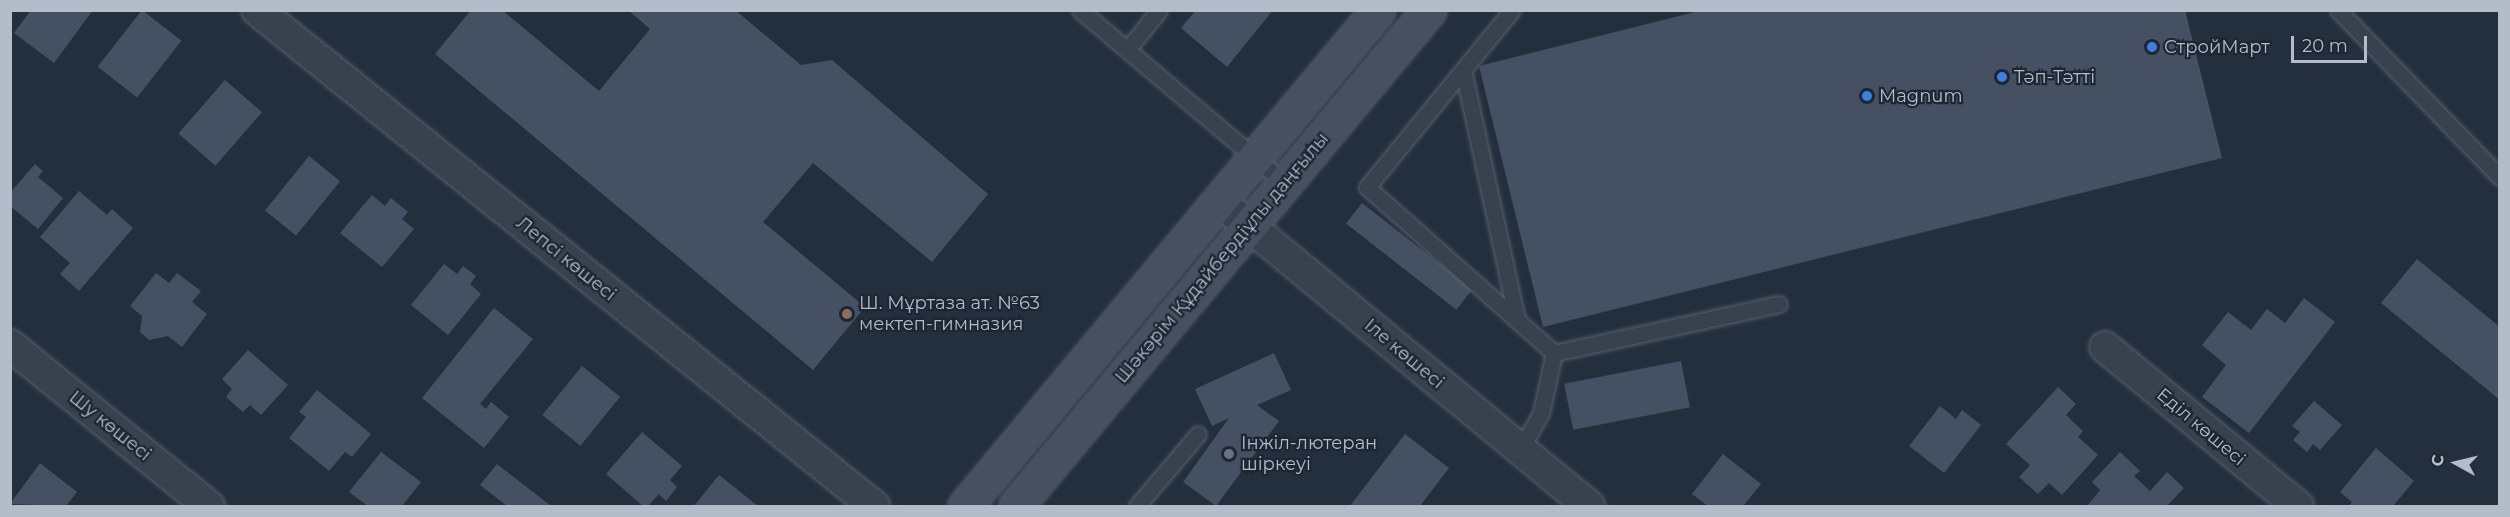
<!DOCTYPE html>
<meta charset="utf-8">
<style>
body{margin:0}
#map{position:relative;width:2510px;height:517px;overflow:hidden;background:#242f3e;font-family:Montserrat,sans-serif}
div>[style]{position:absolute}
.building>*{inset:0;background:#455162;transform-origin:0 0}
.roads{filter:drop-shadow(0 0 2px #565f6c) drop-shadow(0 0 2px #565f6c)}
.lane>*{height:15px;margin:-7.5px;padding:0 7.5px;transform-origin:7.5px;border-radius:7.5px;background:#38414e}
.street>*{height:30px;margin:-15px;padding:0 15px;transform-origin:15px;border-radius:15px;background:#38414e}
.secondary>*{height:33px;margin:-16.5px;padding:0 16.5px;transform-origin:16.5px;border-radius:16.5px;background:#465061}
.dots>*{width:16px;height:16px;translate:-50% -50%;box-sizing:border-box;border:3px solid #1d2633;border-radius:50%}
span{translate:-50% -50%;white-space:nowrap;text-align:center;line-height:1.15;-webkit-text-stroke:4.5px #1d2633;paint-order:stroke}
.poi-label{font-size:18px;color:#b4bcc9}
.left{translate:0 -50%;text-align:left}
.street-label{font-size:18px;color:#b4bcc9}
.frame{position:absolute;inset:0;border:12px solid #b4bcc9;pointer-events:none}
.north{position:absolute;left:2426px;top:433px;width:60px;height:60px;-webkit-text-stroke:4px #1d2633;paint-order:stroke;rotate:278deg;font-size:16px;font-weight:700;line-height:24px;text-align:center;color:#b4bcc9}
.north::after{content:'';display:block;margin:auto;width:21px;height:27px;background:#b4bcc9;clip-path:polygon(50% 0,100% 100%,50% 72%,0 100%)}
.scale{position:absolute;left:2291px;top:36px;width:76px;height:27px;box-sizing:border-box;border:3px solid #b4bcc9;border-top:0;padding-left:8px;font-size:18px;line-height:21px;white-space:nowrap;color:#b4bcc9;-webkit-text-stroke:4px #1d2633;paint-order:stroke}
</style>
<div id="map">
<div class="building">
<div style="clip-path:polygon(31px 10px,93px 10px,54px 63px,14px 33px)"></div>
<div style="left:142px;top:10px;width:50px;height:72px;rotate:38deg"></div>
<div style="clip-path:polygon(471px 10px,502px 10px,599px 91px,650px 29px,628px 10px,735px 10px,801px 65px,832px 60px,988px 194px,932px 262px,813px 163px,763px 222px,865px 307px,813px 370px,435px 54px)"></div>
<div style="clip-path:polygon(1196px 10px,1273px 10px,1227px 67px,1181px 28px)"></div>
<div style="clip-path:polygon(1703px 10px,2185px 10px,2222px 158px,1543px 327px,1479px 66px)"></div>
<div style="left:225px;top:80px;width:49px;height:71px;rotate:41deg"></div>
<div style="left:309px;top:156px;width:40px;height:70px;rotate:39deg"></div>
<div style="clip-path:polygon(35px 164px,43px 171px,38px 177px,63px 198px,38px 229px,10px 206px,10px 193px)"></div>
<div style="clip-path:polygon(79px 191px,107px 215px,112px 209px,133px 228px,79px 291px,60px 274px,70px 263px,40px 237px)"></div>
<div style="clip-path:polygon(372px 195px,385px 206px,391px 198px,408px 212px,402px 219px,414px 229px,382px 267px,340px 233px)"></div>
<div style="left:1362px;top:203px;width:140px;height:26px;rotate:38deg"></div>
<div style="clip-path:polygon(2417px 259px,2500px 327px,2500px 400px,2381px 303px)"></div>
<div style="clip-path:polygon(444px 264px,457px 274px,463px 266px,476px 276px,470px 284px,481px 294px,448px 335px,411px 305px)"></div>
<div style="clip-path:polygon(156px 273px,169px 283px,177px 273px,201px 291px,192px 302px,207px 314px,182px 347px,168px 336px,149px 340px,140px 332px,142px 316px,130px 306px)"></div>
<div style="clip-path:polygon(2304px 298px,2335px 322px,2249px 433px,2202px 397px,2226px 365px,2202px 345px,2228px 312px,2251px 330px,2267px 309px,2285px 323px)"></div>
<div style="clip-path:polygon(494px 308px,533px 339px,480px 404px,486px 409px,491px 402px,509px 417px,484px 448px,422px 398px)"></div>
<div style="clip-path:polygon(248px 350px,288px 385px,261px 415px,250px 405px,243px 412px,226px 397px,232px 389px,222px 379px)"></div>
<div style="clip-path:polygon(1274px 353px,1291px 390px,1257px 405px,1279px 421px,1216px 506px,1183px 482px,1229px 418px,1212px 426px,1195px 389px)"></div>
<div style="left:1681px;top:361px;width:47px;height:119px;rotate:79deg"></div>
<div style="left:582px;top:366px;width:49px;height:63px;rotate:39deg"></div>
<div style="clip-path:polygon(2058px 387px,2076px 404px,2066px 415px,2083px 431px,2078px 437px,2098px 455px,2062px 495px,2049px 483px,2038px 494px,2019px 477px,2030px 465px,2006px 444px)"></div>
<div style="clip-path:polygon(317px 390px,371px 434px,352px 457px,345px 452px,329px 471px,289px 438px,306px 417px,299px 412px)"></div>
<div style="clip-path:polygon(2314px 401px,2342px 425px,2320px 450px,2313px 444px,2307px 452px,2293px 440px,2300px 432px,2292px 426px)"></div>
<div style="clip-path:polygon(1940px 406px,1956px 419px,1962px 410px,1981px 425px,1944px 473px,1909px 446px)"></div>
<div style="clip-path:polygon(642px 432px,682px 466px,670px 480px,677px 487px,666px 501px,659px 494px,648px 506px,643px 506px,606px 474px)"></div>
<div style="clip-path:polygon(1405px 434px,1449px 468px,1420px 506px,1350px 506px)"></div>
<div style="clip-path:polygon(2376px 448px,2414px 481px,2393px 506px,2349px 506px,2352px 502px,2340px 492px)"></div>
<div style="clip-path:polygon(381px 452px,421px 482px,402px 506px,368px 506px,349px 492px)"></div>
<div style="clip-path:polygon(2120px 452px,2140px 471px,2134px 476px,2150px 491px,2167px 472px,2184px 488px,2167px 506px,2087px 506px,2100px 490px,2092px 482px)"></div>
<div style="clip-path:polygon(1723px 454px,1761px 484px,1743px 506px,1708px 506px,1692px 494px)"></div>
<div style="clip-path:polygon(40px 463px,77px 492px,66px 506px,10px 504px)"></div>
<div style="clip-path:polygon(497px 464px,551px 506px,507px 506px,480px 485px)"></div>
<div style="clip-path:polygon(719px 475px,758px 506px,694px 506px)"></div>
</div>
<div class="roads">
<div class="lane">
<div style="left:1080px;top:10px;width:268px;rotate:40.2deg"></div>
<div style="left:1512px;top:10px;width:229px;rotate:129.3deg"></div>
<div style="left:1367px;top:187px;width:250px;rotate:41.6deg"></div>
<div style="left:1554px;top:353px;width:230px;rotate:-12.3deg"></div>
<div style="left:2338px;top:10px;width:233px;rotate:45.9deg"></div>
<div style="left:1127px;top:50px;width:51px;rotate:-51.3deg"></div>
<div style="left:1463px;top:70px;width:256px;rotate:77.8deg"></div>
<div style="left:1520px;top:450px;width:43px;rotate:-60.4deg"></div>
<div style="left:1541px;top:413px;width:61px;rotate:-77.8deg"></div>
<div style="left:1137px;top:506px;width:94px;rotate:-49.7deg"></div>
</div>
<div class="street">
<div style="left:257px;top:10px;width:792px;rotate:38.8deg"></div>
<div style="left:1219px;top:201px;width:480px;rotate:39.5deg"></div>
<div style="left:10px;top:345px;width:256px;rotate:39deg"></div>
<div style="left:2105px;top:347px;width:250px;rotate:39.5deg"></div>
</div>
<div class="secondary">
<div style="left:965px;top:506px;width:645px;rotate:-50.22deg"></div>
<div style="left:1016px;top:506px;width:645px;rotate:-50.22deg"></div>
</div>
</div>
<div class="dots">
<div style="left:2152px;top:47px;background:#3f7fe0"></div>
<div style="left:2002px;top:77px;background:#3f7fe0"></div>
<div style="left:1867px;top:96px;background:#3f7fe0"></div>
<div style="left:847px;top:314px;background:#8d6e63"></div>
<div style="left:1229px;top:454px;background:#6b7280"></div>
</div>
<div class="poi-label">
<span class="left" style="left:2164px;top:47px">СтройМарт</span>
<span class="left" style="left:2014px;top:77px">Тәп-Тәтті</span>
<span class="left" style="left:1879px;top:96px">Magnum</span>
<span class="left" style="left:859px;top:314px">Ш. Мұртаза ат. №63<br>мектеп-гимназия</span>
<span class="left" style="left:1241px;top:454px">Інжіл-лютеран<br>шіркеуі</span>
</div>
<div class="street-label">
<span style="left:1222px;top:258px;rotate:-50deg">Шәкәрім Құдайбердіұлы даңғылы</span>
<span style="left:566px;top:259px;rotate:39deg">Лепсі көшесі</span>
<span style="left:1404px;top:354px;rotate:40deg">Іле көшесі</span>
<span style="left:110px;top:426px;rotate:39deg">Шу көшесі</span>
<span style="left:2201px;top:427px;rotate:40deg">Еділ көшесі</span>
</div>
<div class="frame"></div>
<div class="north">С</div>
<div class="scale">20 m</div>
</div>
